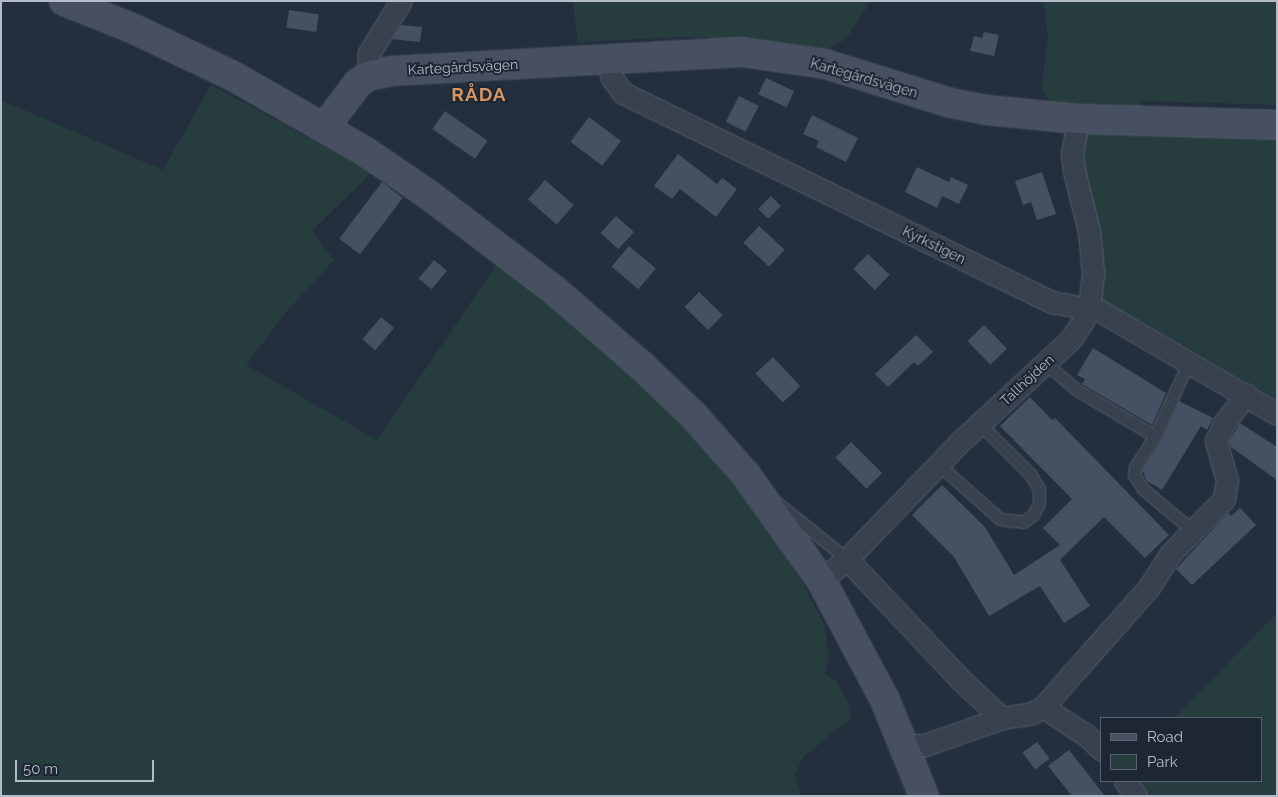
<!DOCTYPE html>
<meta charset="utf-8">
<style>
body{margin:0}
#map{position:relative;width:1278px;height:797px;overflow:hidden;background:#242f3e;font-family:Raleway,sans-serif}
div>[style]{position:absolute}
.green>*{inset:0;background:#263c3f}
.building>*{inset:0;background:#455162;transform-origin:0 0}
.roads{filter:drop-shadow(0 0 1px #565f6c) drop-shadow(0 0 1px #565f6c)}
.lane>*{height:11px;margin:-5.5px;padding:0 5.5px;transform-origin:5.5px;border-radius:5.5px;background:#38414e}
.street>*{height:21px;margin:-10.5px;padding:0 10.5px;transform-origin:10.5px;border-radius:10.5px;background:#38414e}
.secondary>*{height:28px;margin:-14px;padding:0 14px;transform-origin:14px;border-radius:14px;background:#465061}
span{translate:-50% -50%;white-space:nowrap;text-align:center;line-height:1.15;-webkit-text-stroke:4px #1d2633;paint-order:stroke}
.street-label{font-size:14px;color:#b4bcc9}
.district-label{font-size:19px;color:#d59563;font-weight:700;letter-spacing:1px}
.frame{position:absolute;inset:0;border:2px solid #b4bcc9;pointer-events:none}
.legend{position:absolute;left:1100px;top:717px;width:162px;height:65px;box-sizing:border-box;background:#1d2633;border:1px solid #59626f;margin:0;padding:6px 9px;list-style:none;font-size:15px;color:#b4bcc9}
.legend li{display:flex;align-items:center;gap:10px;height:25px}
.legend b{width:25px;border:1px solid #59626f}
.scale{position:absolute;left:15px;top:760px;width:139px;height:22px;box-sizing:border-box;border:2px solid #b4bcc9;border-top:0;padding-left:6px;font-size:15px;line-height:18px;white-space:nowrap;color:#b4bcc9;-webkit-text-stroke:4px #1d2633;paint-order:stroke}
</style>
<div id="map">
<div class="green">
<div style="clip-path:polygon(573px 1px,871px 1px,846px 39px,827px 49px,776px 42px,690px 37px,578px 42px)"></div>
<div style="clip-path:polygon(1043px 1px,1277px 1px,1277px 105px,1141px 101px,1142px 128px,1277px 136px,1277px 400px,1143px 322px,1095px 301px,1080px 159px,1081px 138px,1041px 90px,1048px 38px)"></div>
<div style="clip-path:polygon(211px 85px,372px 172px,312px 231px,334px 260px,287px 311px,246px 365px,377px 440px,497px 264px,558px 307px,629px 371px,703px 446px,748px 503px,803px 583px,825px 627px,829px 654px,825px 674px,837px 682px,848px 703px,851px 718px,803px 757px,795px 775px,801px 796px,1px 796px,1px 100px,163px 170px)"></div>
<div style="clip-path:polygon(1277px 613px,1277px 796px,1149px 796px,1138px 781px,1262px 781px,1262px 718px,1174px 718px)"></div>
</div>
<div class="building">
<div style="left:289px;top:10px;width:30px;height:18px;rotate:8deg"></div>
<div style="clip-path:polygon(401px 25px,422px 27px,420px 42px,392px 39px)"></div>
<div style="clip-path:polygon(984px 32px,999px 35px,994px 56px,970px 51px,974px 36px,982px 38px)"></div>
<div style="left:766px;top:78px;width:31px;height:18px;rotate:25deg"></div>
<div style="left:739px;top:96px;width:22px;height:29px;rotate:27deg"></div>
<div style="left:445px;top:111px;width:52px;height:22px;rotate:35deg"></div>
<div style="clip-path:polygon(812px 115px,858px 138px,846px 162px,816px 147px,819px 141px,803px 134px)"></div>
<div style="left:589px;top:117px;width:40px;height:31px;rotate:37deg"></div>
<div style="clip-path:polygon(678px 154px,717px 184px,722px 178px,737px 189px,716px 217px,680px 189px,672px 199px,654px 186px)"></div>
<div style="clip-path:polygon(917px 167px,949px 182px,951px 177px,968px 185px,959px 204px,942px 196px,937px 208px,905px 192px)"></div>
<div style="clip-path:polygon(1042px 172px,1056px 214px,1037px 220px,1031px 202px,1023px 205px,1015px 181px)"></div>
<div style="left:545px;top:180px;width:38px;height:26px;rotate:41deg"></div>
<div style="left:382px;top:182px;width:26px;height:71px;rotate:37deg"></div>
<div style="left:771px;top:196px;width:14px;height:18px;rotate:45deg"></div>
<div style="left:616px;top:216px;width:24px;height:23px;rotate:42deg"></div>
<div style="left:759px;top:226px;width:35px;height:23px;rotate:43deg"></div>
<div style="left:629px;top:246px;width:35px;height:27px;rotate:40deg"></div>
<div style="left:868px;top:254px;width:30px;height:21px;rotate:44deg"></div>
<div style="left:434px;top:260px;width:17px;height:24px;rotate:40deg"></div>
<div style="left:699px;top:292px;width:33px;height:21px;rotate:44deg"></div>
<div style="left:381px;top:317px;width:17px;height:29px;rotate:40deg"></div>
<div style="left:984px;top:325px;width:33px;height:23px;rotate:46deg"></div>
<div style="clip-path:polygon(916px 335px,933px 352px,918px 366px,914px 362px,888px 387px,875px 374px)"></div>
<div style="clip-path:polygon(1093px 348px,1166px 393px,1152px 425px,1082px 384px,1085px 379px,1077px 375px)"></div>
<div style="left:773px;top:357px;width:40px;height:24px;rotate:47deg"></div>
<div style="clip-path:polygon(1030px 397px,1052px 420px,1055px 418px,1169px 535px,1145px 558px,1104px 517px,1060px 560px,1090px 606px,1064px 623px,1040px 586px,989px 616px,954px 557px,912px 515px,942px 485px,985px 527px,1014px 575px,1060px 545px,1043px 528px,1072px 499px,1000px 426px)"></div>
<div style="clip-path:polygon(1179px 401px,1213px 418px,1207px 430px,1201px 426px,1162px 490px,1147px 481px,1142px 470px,1162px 439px)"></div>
<div style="clip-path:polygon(1240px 423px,1277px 447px,1277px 480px,1231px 447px,1229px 442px)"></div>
<div style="left:851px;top:442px;width:44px;height:22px;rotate:45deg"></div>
<div style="clip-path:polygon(1240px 508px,1256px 525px,1192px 585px,1176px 569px,1228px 513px,1231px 516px)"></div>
<div style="left:1037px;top:742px;width:21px;height:18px;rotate:53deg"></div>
<div style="clip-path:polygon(1069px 750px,1105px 796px,1072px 796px,1048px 766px)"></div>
</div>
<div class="roads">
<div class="lane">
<div style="left:1045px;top:363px;width:42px;rotate:40.2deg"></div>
<div style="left:1077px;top:390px;width:91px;rotate:30.5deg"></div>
<div style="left:1155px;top:436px;width:37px;rotate:123deg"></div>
<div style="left:1135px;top:467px;width:8px;rotate:97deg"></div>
<div style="left:1134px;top:475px;width:17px;rotate:57deg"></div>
<div style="left:1143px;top:489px;width:65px;rotate:40deg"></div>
<div style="left:1155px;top:436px;width:82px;rotate:-65.6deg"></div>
<div style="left:938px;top:464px;width:83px;rotate:41.6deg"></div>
<div style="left:1000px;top:519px;width:23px;rotate:7deg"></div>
<div style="left:1023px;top:522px;width:12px;rotate:-35deg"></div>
<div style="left:1033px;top:515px;width:13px;rotate:-63deg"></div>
<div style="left:1039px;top:503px;width:14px;rotate:-90deg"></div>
<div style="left:1039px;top:489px;width:16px;rotate:-120deg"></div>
<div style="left:1031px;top:475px;width:72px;rotate:-135deg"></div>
<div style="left:775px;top:501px;width:92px;rotate:38.9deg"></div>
</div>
<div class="street">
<div style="left:606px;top:58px;width:21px;rotate:73deg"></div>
<div style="left:612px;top:78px;width:19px;rotate:54deg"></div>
<div style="left:623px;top:93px;width:477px;rotate:26deg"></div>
<div style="left:1052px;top:302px;width:49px;rotate:10.6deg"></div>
<div style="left:1100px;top:311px;width:205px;rotate:30.2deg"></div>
<div style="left:368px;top:76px;width:23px;rotate:-88deg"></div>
<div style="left:369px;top:53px;width:61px;rotate:-58.4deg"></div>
<div style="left:847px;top:559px;width:168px;rotate:46.7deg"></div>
<div style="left:962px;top:681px;width:54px;rotate:42.8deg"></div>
<div style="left:821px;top:580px;width:33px;rotate:-39deg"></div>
<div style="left:847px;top:559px;width:164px;rotate:-46deg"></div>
<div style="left:961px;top:441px;width:149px;rotate:-42.8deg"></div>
<div style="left:1070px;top:340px;width:21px;rotate:-55deg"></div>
<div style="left:1082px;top:323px;width:17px;rotate:-66deg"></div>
<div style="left:1089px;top:307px;width:35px;rotate:-83deg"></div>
<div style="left:1093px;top:272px;width:41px;rotate:-95.6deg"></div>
<div style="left:1089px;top:231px;width:62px;rotate:-104deg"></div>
<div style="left:1074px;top:171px;width:17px;rotate:-97deg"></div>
<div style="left:1072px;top:154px;width:36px;rotate:-80deg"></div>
<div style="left:1043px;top:707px;width:51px;rotate:33.1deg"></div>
<div style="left:1086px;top:735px;width:22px;rotate:43deg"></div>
<div style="left:905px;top:745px;width:20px"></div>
<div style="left:925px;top:745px;width:82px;rotate:-19.3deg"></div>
<div style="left:1002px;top:718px;width:30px;rotate:-9deg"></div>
<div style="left:1032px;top:713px;width:13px;rotate:-29deg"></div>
<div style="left:1043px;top:707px;width:160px;rotate:-48.5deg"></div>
<div style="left:1149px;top:587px;width:40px;rotate:-57.1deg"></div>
<div style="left:1171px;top:553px;width:76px;rotate:-45.5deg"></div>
<div style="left:1224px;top:499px;width:19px;rotate:-81deg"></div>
<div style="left:1227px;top:480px;width:41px;rotate:-105.8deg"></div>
<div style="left:1216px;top:441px;width:20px;rotate:-66deg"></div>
<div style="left:1224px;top:423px;width:36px;rotate:-52deg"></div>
<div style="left:1125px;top:781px;width:19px;rotate:54deg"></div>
</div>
<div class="secondary">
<div style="left:64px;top:1px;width:75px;rotate:21.8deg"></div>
<div style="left:134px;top:29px;width:110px;rotate:25.4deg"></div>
<div style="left:233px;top:76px;width:153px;rotate:29.7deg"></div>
<div style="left:366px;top:152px;width:76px;rotate:34.3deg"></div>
<div style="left:429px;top:195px;width:156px;rotate:37.2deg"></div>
<div style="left:553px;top:289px;width:118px;rotate:40.9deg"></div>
<div style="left:642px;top:366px;width:72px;rotate:43.9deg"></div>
<div style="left:694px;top:416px;width:79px;rotate:48.6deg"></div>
<div style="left:746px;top:475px;width:129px;rotate:54.5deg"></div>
<div style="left:821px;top:580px;width:136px;rotate:61.9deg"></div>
<div style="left:885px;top:700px;width:104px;rotate:67.9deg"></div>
<div style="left:325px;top:127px;width:55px;rotate:-53.1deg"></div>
<div style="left:358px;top:83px;width:12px;rotate:-35deg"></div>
<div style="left:368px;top:76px;width:24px;rotate:-12deg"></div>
<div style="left:391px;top:71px;width:351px;rotate:-3.1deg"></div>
<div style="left:741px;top:52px;width:85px;rotate:8.1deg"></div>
<div style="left:825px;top:64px;width:132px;rotate:17.2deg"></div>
<div style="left:951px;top:103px;width:36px;rotate:11deg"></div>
<div style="left:986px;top:110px;width:92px;rotate:5.6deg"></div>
<div style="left:1078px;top:119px;width:199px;rotate:1.7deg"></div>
</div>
</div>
<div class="street-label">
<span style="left:463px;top:67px;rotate:-3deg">Kartegårdsvägen</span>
<span style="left:864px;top:78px;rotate:16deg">Kartegårdsvägen</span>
<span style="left:934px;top:245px;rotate:26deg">Kyrkstigen</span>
<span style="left:1027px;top:380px;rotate:-43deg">Tallhöjden</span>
</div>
<div class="district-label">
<span style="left:479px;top:95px">RÅDA</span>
</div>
<div class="frame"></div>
<ul class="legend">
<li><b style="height:6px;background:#465061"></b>Road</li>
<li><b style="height:14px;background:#263c3f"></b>Park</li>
</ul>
<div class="scale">50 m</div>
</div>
